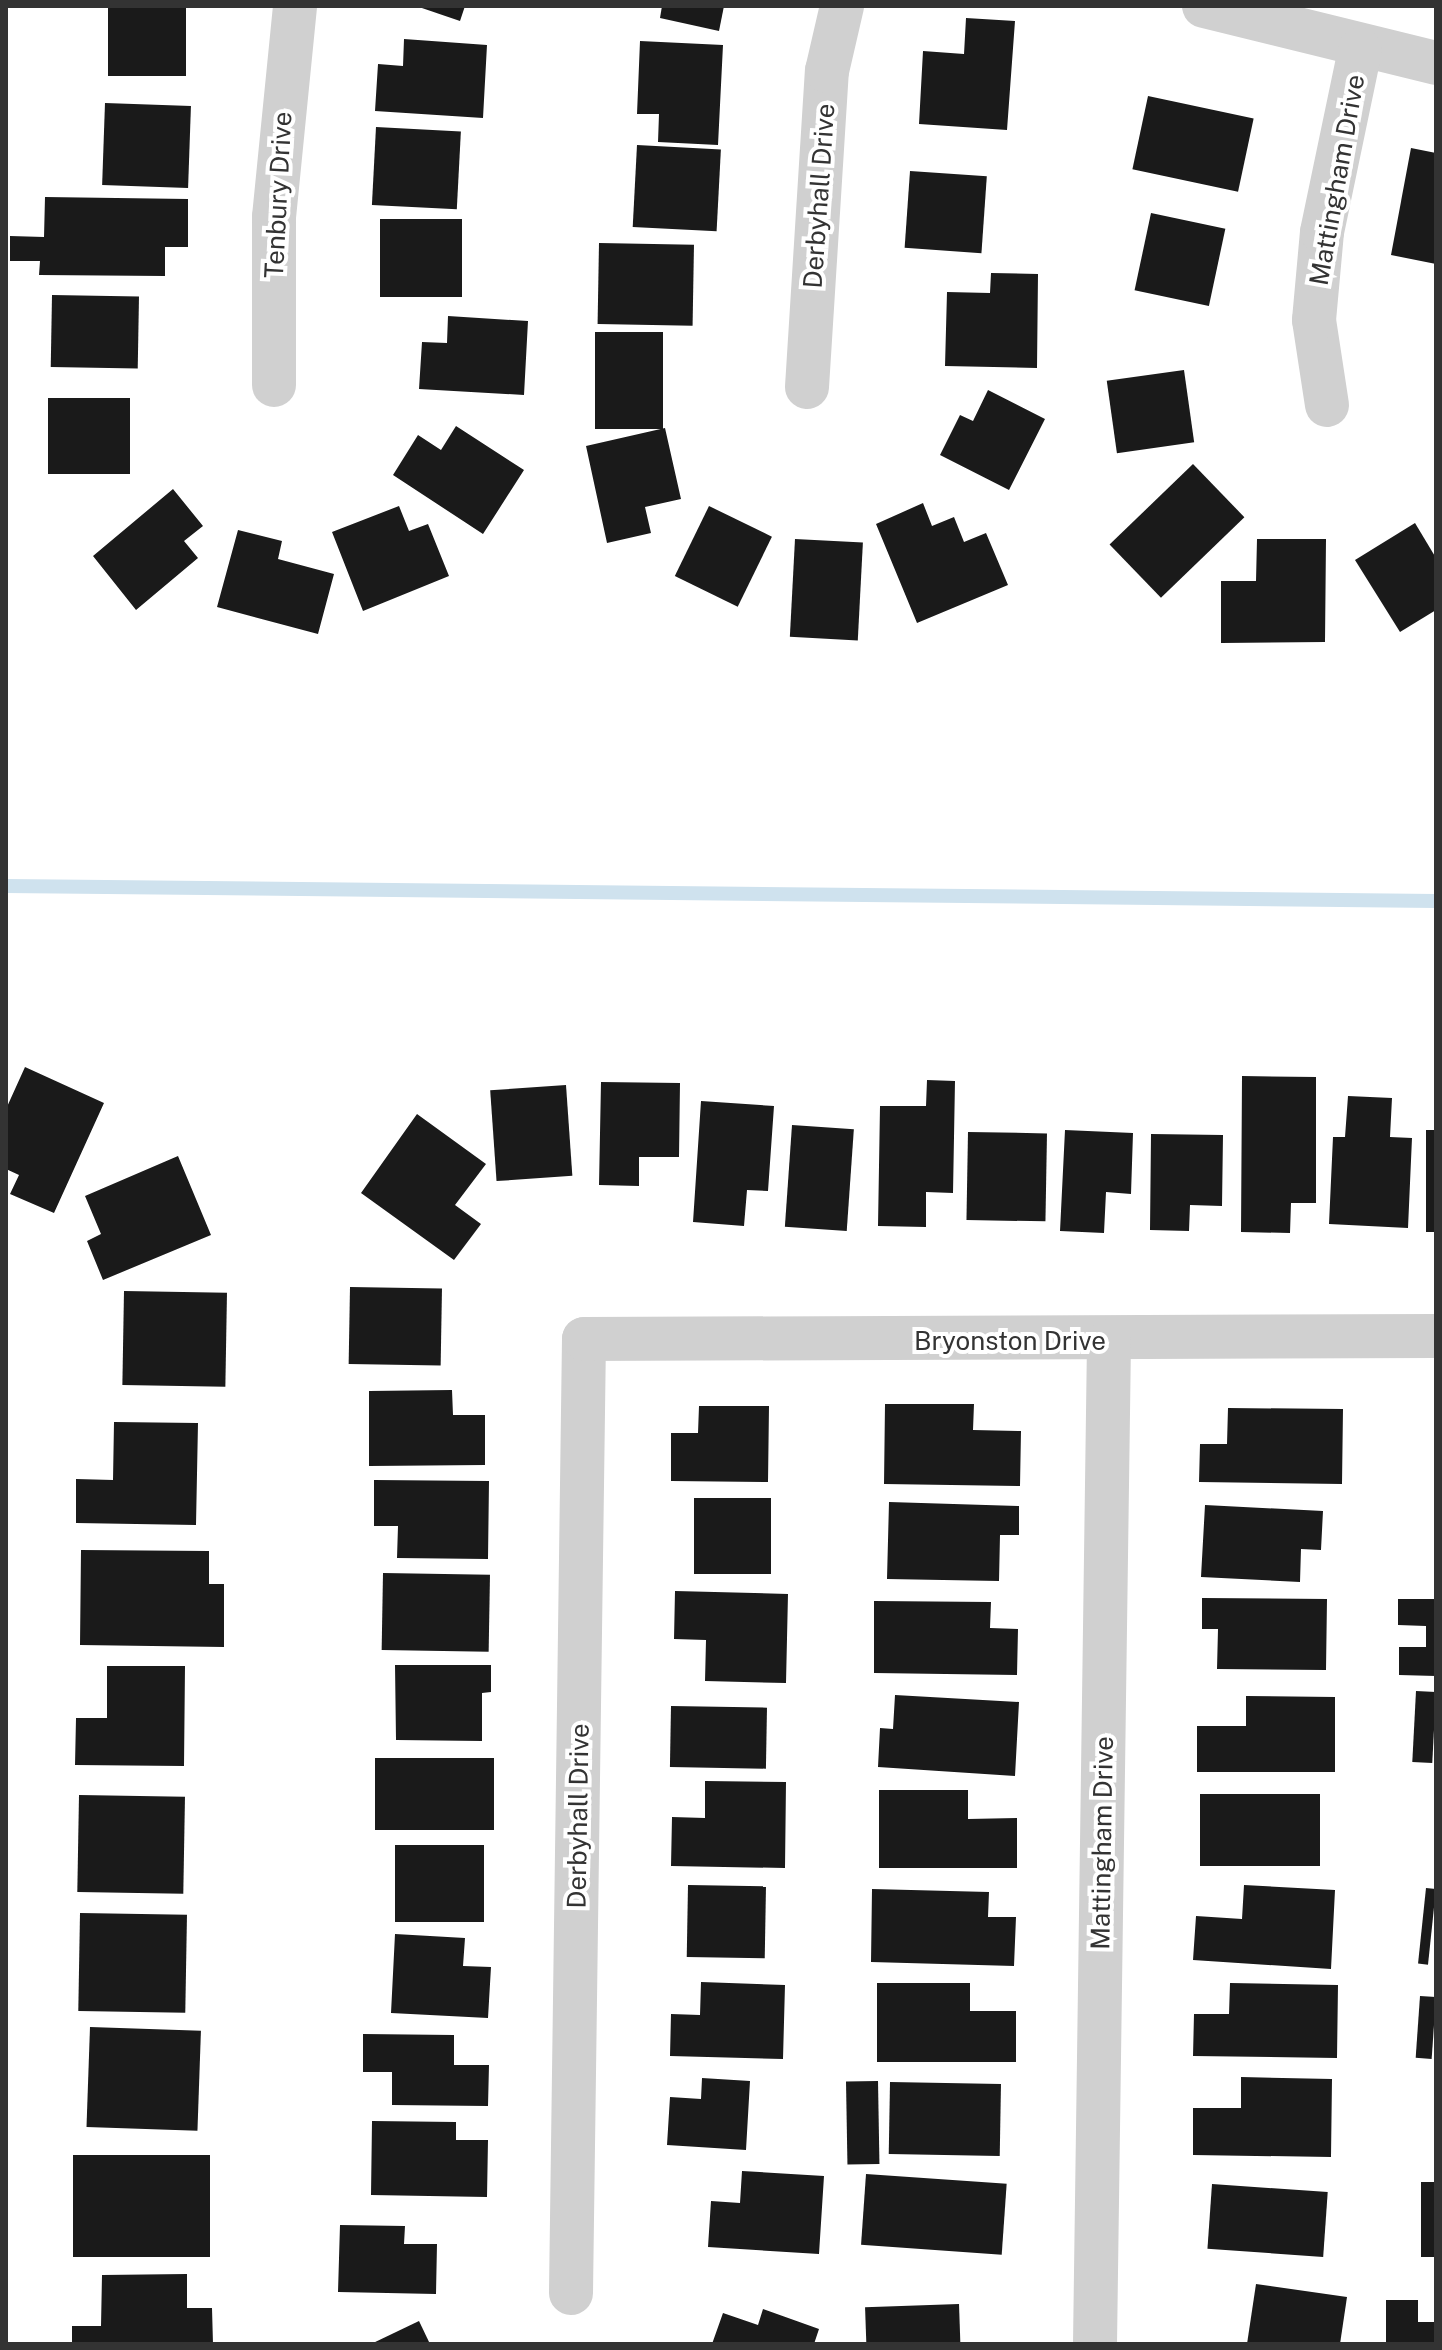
<!DOCTYPE html>
<style>
body{margin:0}
#map{position:relative;width:1442px;height:2350px;overflow:hidden;background:#fff;font-family:"Public Sans",sans-serif}
div>[style]{position:absolute}
.stream>*{height:14px;margin:-7px;padding:0 7px;transform-origin:7px;border-radius:7px;background:#cfe2ee}
.building>*{inset:0;background:#1a1a1a;transform-origin:0 0}
.street>*{height:44px;margin:-22px;padding:0 22px;transform-origin:22px;border-radius:22px;background:#d0d0d0}
span{translate:-50% -50%;white-space:nowrap;text-align:center;line-height:1.15;-webkit-text-stroke:8px #fff;paint-order:stroke}
.street-label{font-size:26px;color:#333}
.frame{position:absolute;inset:0;border:8px solid #333;pointer-events:none}
</style>
<div id="map">
<div class="stream">
<div style="left:6px;top:886px;width:1430px;rotate:0.6deg"></div>
</div>
<div class="building">
<div style="left:108px;top:6px;width:78px;height:70px"></div>
<div style="clip-path:polygon(416px 6px,465px 6px,460px 21px)"></div>
<div style="clip-path:polygon(662px 6px,724px 6px,719px 31px,660px 18px)"></div>
<div style="clip-path:polygon(966px 18px,1015px 21px,1007px 130px,919px 124px,923px 51px,964px 54px)"></div>
<div style="clip-path:polygon(404px 39px,487px 45px,483px 118px,375px 111px,378px 64px,403px 66px)"></div>
<div style="clip-path:polygon(640px 41px,723px 45px,718px 145px,658px 142px,659px 114px,637px 114px)"></div>
<div style="left:1148px;top:96px;width:108px;height:75px;rotate:12deg"></div>
<div style="left:105px;top:103px;width:86px;height:82px;rotate:2deg"></div>
<div style="left:376px;top:127px;width:85px;height:78px;rotate:3deg"></div>
<div style="left:637px;top:145px;width:84px;height:82px;rotate:3deg"></div>
<div style="clip-path:polygon(1411px 148px,1436px 153px,1436px 264px,1391px 255px)"></div>
<div style="left:910px;top:171px;width:77px;height:77px;rotate:4deg"></div>
<div style="clip-path:polygon(45px 197px,188px 199px,188px 247px,165px 247px,165px 276px,39px 275px,40px 261px,10px 261px,10px 236px,44px 237px)"></div>
<div style="left:1151px;top:213px;width:76px;height:79px;rotate:12deg"></div>
<div style="left:380px;top:219px;width:82px;height:78px"></div>
<div style="left:599px;top:243px;width:95px;height:81px;rotate:1deg"></div>
<div style="clip-path:polygon(991px 273px,1038px 274px,1037px 368px,945px 366px,947px 292px,990px 293px)"></div>
<div style="left:52px;top:295px;width:87px;height:72px;rotate:1deg"></div>
<div style="clip-path:polygon(448px 316px,528px 321px,524px 395px,419px 389px,422px 342px,447px 343px)"></div>
<div style="left:595px;top:332px;width:68px;height:97px"></div>
<div style="left:1184px;top:370px;width:73px;height:78px;rotate:82deg"></div>
<div style="clip-path:polygon(988px 390px,1045px 419px,1009px 490px,940px 455px,960px 415px,973px 421px)"></div>
<div style="left:130px;top:398px;width:76px;height:82px;rotate:90deg"></div>
<div style="clip-path:polygon(456px 426px,524px 470px,483px 534px,393px 475px,418px 435px,441px 450px)"></div>
<div style="clip-path:polygon(665px 428px,681px 499px,645px 507px,651px 533px,607px 543px,586px 446px)"></div>
<div style="left:1193px;top:464px;width:74px;height:116px;rotate:46deg"></div>
<div style="clip-path:polygon(173px 489px,203px 526px,184px 541px,198px 558px,136px 610px,93px 556px)"></div>
<div style="clip-path:polygon(923px 503px,932px 526px,954px 517px,964px 542px,986px 533px,1008px 585px,917px 623px,876px 524px)"></div>
<div style="clip-path:polygon(399px 506px,409px 531px,428px 524px,449px 576px,363px 611px,332px 532px)"></div>
<div style="left:709px;top:506px;width:70px;height:78px;rotate:26deg"></div>
<div style="clip-path:polygon(1415px 523px,1436px 558px,1436px 610px,1400px 632px,1355px 560px)"></div>
<div style="clip-path:polygon(238px 530px,282px 541px,278px 559px,334px 574px,318px 634px,217px 607px)"></div>
<div style="left:795px;top:539px;width:68px;height:98px;rotate:3deg"></div>
<div style="clip-path:polygon(1257px 539px,1326px 539px,1325px 642px,1221px 643px,1221px 581px,1256px 581px)"></div>
<div style="clip-path:polygon(25px 1067px,104px 1103px,54px 1213px,10px 1194px,19px 1175px,6px 1169px,6px 1109px)"></div>
<div style="clip-path:polygon(1242px 1076px,1316px 1077px,1316px 1203px,1291px 1203px,1290px 1233px,1241px 1232px)"></div>
<div style="clip-path:polygon(927px 1080px,955px 1081px,953px 1193px,926px 1192px,926px 1227px,878px 1226px,880px 1106px,926px 1106px)"></div>
<div style="clip-path:polygon(601px 1082px,680px 1083px,679px 1157px,639px 1157px,639px 1186px,599px 1185px)"></div>
<div style="left:566px;top:1085px;width:91px;height:76px;rotate:86deg"></div>
<div style="clip-path:polygon(1348px 1096px,1392px 1098px,1390px 1137px,1412px 1138px,1408px 1228px,1329px 1224px,1333px 1137px,1345px 1137px)"></div>
<div style="clip-path:polygon(701px 1101px,774px 1106px,768px 1191px,747px 1190px,744px 1226px,693px 1222px)"></div>
<div style="clip-path:polygon(417px 1114px,486px 1164px,455px 1205px,481px 1224px,454px 1260px,361px 1193px)"></div>
<div style="left:792px;top:1125px;width:62px;height:102px;rotate:4deg"></div>
<div style="clip-path:polygon(1065px 1130px,1133px 1133px,1131px 1194px,1106px 1192px,1104px 1233px,1060px 1231px)"></div>
<div style="left:1426px;top:1130px;width:10px;height:102px"></div>
<div style="left:968px;top:1132px;width:79px;height:88px;rotate:1deg"></div>
<div style="clip-path:polygon(1151px 1134px,1223px 1135px,1222px 1206px,1190px 1205px,1189px 1231px,1150px 1230px)"></div>
<div style="clip-path:polygon(178px 1156px,211px 1235px,103px 1280px,87px 1241px,101px 1234px,85px 1196px)"></div>
<div style="left:350px;top:1287px;width:92px;height:77px;rotate:1deg"></div>
<div style="left:124px;top:1291px;width:103px;height:94px;rotate:1deg"></div>
<div style="clip-path:polygon(452px 1390px,453px 1415px,485px 1415px,485px 1465px,369px 1466px,369px 1391px)"></div>
<div style="clip-path:polygon(885px 1404px,974px 1404px,973px 1430px,1021px 1431px,1020px 1486px,884px 1484px)"></div>
<div style="clip-path:polygon(699px 1406px,769px 1406px,768px 1482px,671px 1481px,671px 1433px,698px 1433px)"></div>
<div style="clip-path:polygon(1228px 1408px,1343px 1409px,1342px 1484px,1199px 1482px,1200px 1444px,1227px 1444px)"></div>
<div style="clip-path:polygon(114px 1422px,198px 1423px,196px 1525px,76px 1523px,76px 1479px,113px 1480px)"></div>
<div style="clip-path:polygon(374px 1480px,489px 1481px,488px 1559px,397px 1558px,398px 1526px,374px 1526px)"></div>
<div style="left:694px;top:1498px;width:77px;height:76px"></div>
<div style="clip-path:polygon(889px 1502px,1019px 1506px,1019px 1535px,1000px 1535px,999px 1581px,887px 1579px)"></div>
<div style="clip-path:polygon(1205px 1505px,1323px 1511px,1321px 1550px,1301px 1549px,1300px 1582px,1201px 1577px)"></div>
<div style="clip-path:polygon(81px 1550px,209px 1551px,209px 1584px,224px 1584px,224px 1647px,80px 1645px)"></div>
<div style="left:383px;top:1573px;width:107px;height:77px;rotate:1deg"></div>
<div style="clip-path:polygon(675px 1591px,788px 1594px,786px 1683px,705px 1681px,706px 1640px,674px 1639px)"></div>
<div style="clip-path:polygon(1202px 1598px,1327px 1599px,1326px 1670px,1217px 1669px,1218px 1629px,1202px 1629px)"></div>
<div style="clip-path:polygon(1398px 1599px,1436px 1599px,1436px 1676px,1399px 1675px,1399px 1647px,1426px 1647px,1426px 1626px,1398px 1625px)"></div>
<div style="clip-path:polygon(874px 1601px,991px 1602px,990px 1628px,1018px 1629px,1017px 1675px,874px 1673px)"></div>
<div style="clip-path:polygon(395px 1665px,491px 1665px,491px 1692px,482px 1693px,482px 1741px,396px 1740px)"></div>
<div style="clip-path:polygon(107px 1666px,185px 1666px,184px 1766px,75px 1765px,76px 1718px,107px 1718px)"></div>
<div style="left:1416px;top:1691px;width:20px;height:71px;rotate:3deg"></div>
<div style="clip-path:polygon(895px 1695px,1019px 1702px,1015px 1776px,878px 1767px,880px 1728px,893px 1729px)"></div>
<div style="clip-path:polygon(1246px 1696px,1335px 1697px,1335px 1772px,1197px 1772px,1197px 1726px,1246px 1726px)"></div>
<div style="left:671px;top:1706px;width:96px;height:61px;rotate:1deg"></div>
<div style="left:375px;top:1758px;width:119px;height:72px"></div>
<div style="clip-path:polygon(705px 1781px,786px 1782px,785px 1868px,671px 1866px,672px 1817px,705px 1818px)"></div>
<div style="clip-path:polygon(879px 1790px,968px 1790px,968px 1819px,1017px 1818px,1017px 1868px,879px 1868px)"></div>
<div style="left:1200px;top:1794px;width:120px;height:72px"></div>
<div style="left:79px;top:1795px;width:106px;height:97px;rotate:1deg"></div>
<div style="left:395px;top:1845px;width:89px;height:77px"></div>
<div style="left:688px;top:1885px;width:78px;height:72px;rotate:1deg"></div>
<div style="clip-path:polygon(1244px 1885px,1335px 1890px,1331px 1969px,1193px 1960px,1196px 1916px,1242px 1919px)"></div>
<div style="left:1426px;top:1888px;width:10px;height:76px;rotate:6deg"></div>
<div style="clip-path:polygon(872px 1889px,989px 1892px,988px 1917px,1016px 1917px,1014px 1966px,871px 1962px)"></div>
<div style="left:80px;top:1913px;width:107px;height:98px;rotate:1deg"></div>
<div style="clip-path:polygon(395px 1934px,465px 1938px,463px 1966px,491px 1967px,488px 2018px,391px 2013px)"></div>
<div style="clip-path:polygon(701px 1982px,785px 1985px,783px 2059px,670px 2056px,671px 2014px,700px 2015px)"></div>
<div style="clip-path:polygon(877px 1983px,970px 1983px,970px 2011px,1016px 2011px,1016px 2062px,877px 2062px)"></div>
<div style="clip-path:polygon(1230px 1983px,1338px 1985px,1337px 2058px,1193px 2056px,1194px 2014px,1229px 2014px)"></div>
<div style="left:1420px;top:1996px;width:16px;height:62px;rotate:4deg"></div>
<div style="left:90px;top:2027px;width:111px;height:100px;rotate:2deg"></div>
<div style="clip-path:polygon(363px 2034px,454px 2035px,454px 2065px,489px 2065px,488px 2106px,392px 2105px,392px 2072px,363px 2072px)"></div>
<div style="clip-path:polygon(1241px 2077px,1332px 2079px,1331px 2157px,1193px 2155px,1193px 2108px,1241px 2108px)"></div>
<div style="clip-path:polygon(702px 2078px,750px 2081px,746px 2150px,667px 2145px,670px 2097px,701px 2099px)"></div>
<div style="left:878px;top:2081px;width:83px;height:32px;rotate:89deg"></div>
<div style="left:890px;top:2082px;width:111px;height:72px;rotate:1deg"></div>
<div style="clip-path:polygon(372px 2121px,456px 2122px,456px 2140px,488px 2140px,487px 2197px,371px 2195px)"></div>
<div style="left:210px;top:2155px;width:102px;height:137px;rotate:90deg"></div>
<div style="clip-path:polygon(742px 2171px,824px 2176px,819px 2254px,708px 2247px,711px 2201px,740px 2203px)"></div>
<div style="left:866px;top:2174px;width:141px;height:71px;rotate:4deg"></div>
<div style="left:1421px;top:2182px;width:15px;height:75px"></div>
<div style="left:1212px;top:2184px;width:116px;height:65px;rotate:4deg"></div>
<div style="clip-path:polygon(340px 2225px,405px 2226px,404px 2244px,437px 2244px,436px 2294px,338px 2292px)"></div>
<div style="clip-path:polygon(187px 2274px,187px 2308px,212px 2308px,213px 2344px,72px 2344px,72px 2326px,101px 2326px,102px 2275px)"></div>
<div style="clip-path:polygon(1256px 2284px,1347px 2297px,1340px 2344px,1247px 2344px)"></div>
<div style="clip-path:polygon(1386px 2300px,1418px 2300px,1418px 2322px,1436px 2322px,1436px 2344px,1386px 2344px)"></div>
<div style="left:959px;top:2304px;width:38px;height:94px;rotate:88deg"></div>
<div style="clip-path:polygon(763px 2309px,819px 2329px,814px 2344px,712px 2344px,723px 2313px,758px 2325px)"></div>
<div style="clip-path:polygon(419px 2321px,430px 2344px,371px 2344px)"></div>
</div>
<div class="street">
<div style="left:1204px;top:6px;width:239px;rotate:13.8deg"></div>
<div style="left:274px;top:385px;width:168px;rotate:-90deg"></div>
<div style="left:274px;top:217px;width:212px;rotate:-84.3deg"></div>
<div style="left:807px;top:387px;width:317px;rotate:-86.4deg"></div>
<div style="left:827px;top:71px;width:67px;rotate:-77deg"></div>
<div style="left:1327px;top:405px;width:86px;rotate:-98.7deg"></div>
<div style="left:1314px;top:320px;width:88px;rotate:-84.8deg"></div>
<div style="left:1322px;top:232px;width:186px;rotate:-78.2deg"></div>
<div style="left:571px;top:2293px;width:954px;rotate:-89.22deg"></div>
<div style="left:584px;top:1339px;width:852px;rotate:-0.2deg"></div>
<div style="left:1095px;top:2344px;width:1003px;rotate:-89.2deg"></div>
</div>
<div class="street-label">
<span style="left:1337px;top:180px;rotate:-80deg">Mattingham Drive</span>
<span style="left:278px;top:195px;rotate:-87deg">Tenbury Drive</span>
<span style="left:819px;top:196px;rotate:-86deg">Derbyhall Drive</span>
<span style="left:1010px;top:1341px">Bryonston Drive</span>
<span style="left:578px;top:1816px;rotate:-89deg">Derbyhall Drive</span>
<span style="left:1102px;top:1843px;rotate:-89deg">Mattingham Drive</span>
</div>
<div class="frame"></div>
</div>
